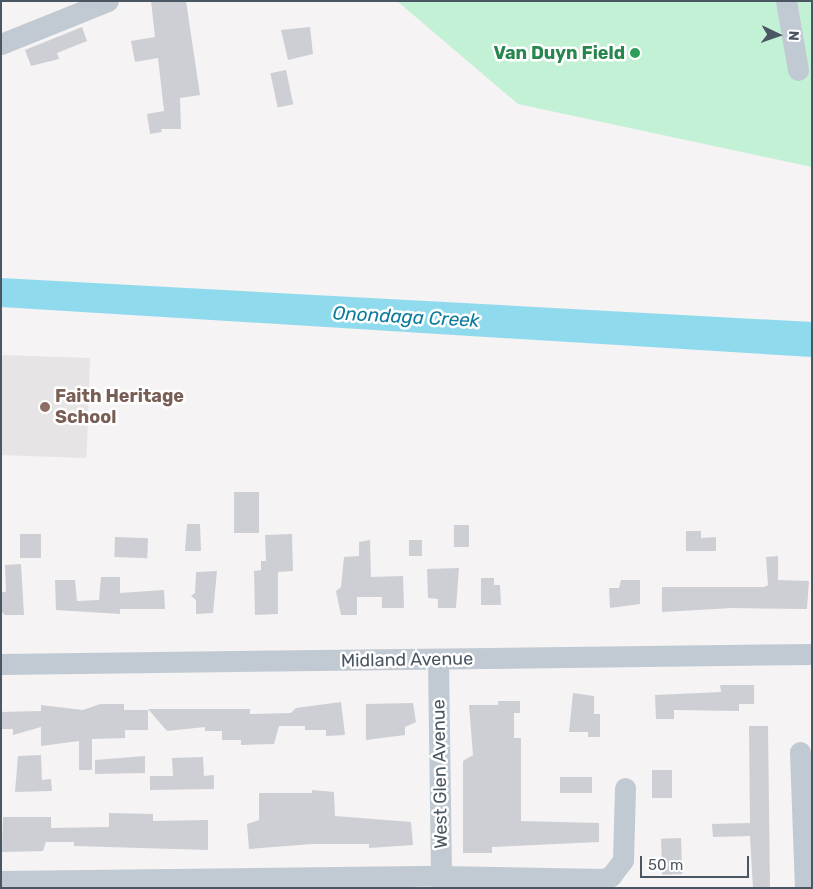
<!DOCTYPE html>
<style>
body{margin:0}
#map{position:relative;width:813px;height:889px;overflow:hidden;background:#f5f3f3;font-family:Rubik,sans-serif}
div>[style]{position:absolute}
.education>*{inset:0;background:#e6e4e5;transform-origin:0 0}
.green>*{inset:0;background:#c3f1d5}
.water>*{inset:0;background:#90daee}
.building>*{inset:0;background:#cdcfd5;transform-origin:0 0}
.minor>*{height:21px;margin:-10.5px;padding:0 10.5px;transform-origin:10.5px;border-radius:10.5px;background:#c1cad2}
.dots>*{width:14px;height:14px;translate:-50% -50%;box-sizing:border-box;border:2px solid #fff;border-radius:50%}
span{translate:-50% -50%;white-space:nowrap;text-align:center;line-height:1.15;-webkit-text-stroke:5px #fff;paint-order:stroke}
.leisure-label{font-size:18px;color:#27864d;font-weight:700}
.right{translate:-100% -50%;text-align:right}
.education-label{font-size:18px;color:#785e54;font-weight:700}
.left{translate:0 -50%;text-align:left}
.street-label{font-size:18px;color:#4a5661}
.water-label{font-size:19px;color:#0c7c9b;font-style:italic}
.frame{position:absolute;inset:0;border:2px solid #4a5661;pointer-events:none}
.north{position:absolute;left:753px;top:10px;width:50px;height:50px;-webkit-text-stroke:4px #fff;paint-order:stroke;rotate:93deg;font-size:14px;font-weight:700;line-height:20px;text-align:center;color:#4a5661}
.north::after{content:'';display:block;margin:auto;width:18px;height:22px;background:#4a5661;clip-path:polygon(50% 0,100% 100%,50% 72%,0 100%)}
.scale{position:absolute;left:640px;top:856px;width:109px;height:22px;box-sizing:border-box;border:2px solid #4a5661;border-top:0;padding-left:6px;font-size:15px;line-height:18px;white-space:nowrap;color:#4a5661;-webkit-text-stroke:4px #fff;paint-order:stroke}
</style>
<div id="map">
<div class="education">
<div style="left:90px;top:358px;width:100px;height:89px;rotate:92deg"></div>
</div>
<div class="green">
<div style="clip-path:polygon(397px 1px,812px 1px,812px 167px,518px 104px)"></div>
</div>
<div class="water">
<div style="clip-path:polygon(1px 278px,812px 322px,812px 357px,1px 307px)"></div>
</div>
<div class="building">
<div style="clip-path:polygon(151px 1px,186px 1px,200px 95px,180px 98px,181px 129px,161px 129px,162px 132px,150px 134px,147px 114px,164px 111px,158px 58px,135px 62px,131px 41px,155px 37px)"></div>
<div style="clip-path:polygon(82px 27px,87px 41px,57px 53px,59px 59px,31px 66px,25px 50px)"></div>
<div style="clip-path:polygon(310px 27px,313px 54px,288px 60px,281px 30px)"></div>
<div style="left:286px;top:70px;width:35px;height:16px;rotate:78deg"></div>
<div style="left:234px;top:492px;width:25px;height:41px"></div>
<div style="clip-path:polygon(187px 524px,200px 524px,201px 551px,185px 551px)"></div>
<div style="left:454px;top:525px;width:15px;height:22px"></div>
<div style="clip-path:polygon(686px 531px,701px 531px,701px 538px,716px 537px,716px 551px,686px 551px)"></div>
<div style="left:41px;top:534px;width:24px;height:21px;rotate:90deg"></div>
<div style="clip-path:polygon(292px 534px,293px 571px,278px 572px,278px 614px,255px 615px,254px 571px,261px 570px,261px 561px,266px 561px,265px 535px)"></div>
<div style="left:115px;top:537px;width:33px;height:20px;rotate:2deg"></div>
<div style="clip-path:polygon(370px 540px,371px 577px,403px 576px,404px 608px,382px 608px,382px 597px,357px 597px,357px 615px,341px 615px,336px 591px,341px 587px,344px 557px,359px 556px,359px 542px)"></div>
<div style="left:409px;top:540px;width:13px;height:16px"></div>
<div style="clip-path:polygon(778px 556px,778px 580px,809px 581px,807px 609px,732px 608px,662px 612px,662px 587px,764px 587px,768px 585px,766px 557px)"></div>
<div style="clip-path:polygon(21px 564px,24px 615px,5px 615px,1px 611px,1px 592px,6px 592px,5px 565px)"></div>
<div style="clip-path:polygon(459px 568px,456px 608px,438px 608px,438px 599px,428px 598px,427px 569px)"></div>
<div style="clip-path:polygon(217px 571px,213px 613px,196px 614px,196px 600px,191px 596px,195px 593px,196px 572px)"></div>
<div style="clip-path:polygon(101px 577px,120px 577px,120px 593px,164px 590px,165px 609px,120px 609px,120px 614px,56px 610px,55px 580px,75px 580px,77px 601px,99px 600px)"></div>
<div style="clip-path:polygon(481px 578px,494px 578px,494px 585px,500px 585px,501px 605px,481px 605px)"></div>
<div style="clip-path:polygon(621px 580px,640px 580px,640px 604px,610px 608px,609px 588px,619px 588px)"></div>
<div style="clip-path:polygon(720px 685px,754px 685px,754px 704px,739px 704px,739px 711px,674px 710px,674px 719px,656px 719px,655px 695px,721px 692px)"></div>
<div style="clip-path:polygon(573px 693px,594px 696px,594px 714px,600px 714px,600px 737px,588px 737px,588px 732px,569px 732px)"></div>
<div style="clip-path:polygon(498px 701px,520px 701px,520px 713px,514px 713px,514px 738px,521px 738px,521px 821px,599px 823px,599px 842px,492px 847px,492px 853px,463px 853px,463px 761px,473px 755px,469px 705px,498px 705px)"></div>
<div style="clip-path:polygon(341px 702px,345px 735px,326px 736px,326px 730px,305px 730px,305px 726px,279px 726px,274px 744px,241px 745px,241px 740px,222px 740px,222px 731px,205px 731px,205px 727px,167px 731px,148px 709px,250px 709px,250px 714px,291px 713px,296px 708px)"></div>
<div style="clip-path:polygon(413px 703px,416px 722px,405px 727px,405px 735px,366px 740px,366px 704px)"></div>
<div style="clip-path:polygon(100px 704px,124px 704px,124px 710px,148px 710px,148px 730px,125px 730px,125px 738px,92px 739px,92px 770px,79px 770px,79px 741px,41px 746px,41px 727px,13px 735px,13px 729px,1px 729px,1px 712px,41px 711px,41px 705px,83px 710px)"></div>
<div style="clip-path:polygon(749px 726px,768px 726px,770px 888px,753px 888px,750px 836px,713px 837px,712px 824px,750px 823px)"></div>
<div style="clip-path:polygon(41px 755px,42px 780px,51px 779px,52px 791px,15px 792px,18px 756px)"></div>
<div style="clip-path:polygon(145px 756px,145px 773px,95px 774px,95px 760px)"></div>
<div style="clip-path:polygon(203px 757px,204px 776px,214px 775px,214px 789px,150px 790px,150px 776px,173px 776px,172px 758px)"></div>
<div style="left:652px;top:770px;width:20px;height:28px"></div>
<div style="left:560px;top:777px;width:32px;height:16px"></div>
<div style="clip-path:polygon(312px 790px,334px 792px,335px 816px,411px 822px,413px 845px,369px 848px,369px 844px,313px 844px,249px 849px,247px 824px,259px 820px,259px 793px,312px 793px)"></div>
<div style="clip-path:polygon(109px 813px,153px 814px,153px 821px,208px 820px,208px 850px,74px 846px,74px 842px,46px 842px,43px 851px,2px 852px,3px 817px,51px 817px,51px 828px,109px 827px)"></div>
<div style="left:681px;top:838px;width:36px;height:20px;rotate:88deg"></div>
</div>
<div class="minor">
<div style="left:786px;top:1px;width:70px;rotate:80.1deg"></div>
<div style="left:1px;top:44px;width:115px;rotate:-21.9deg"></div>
<div style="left:438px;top:660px;width:228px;rotate:89.2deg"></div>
<div style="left:1px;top:664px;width:811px;rotate:-0.71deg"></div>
<div style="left:800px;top:752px;width:136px;rotate:87.9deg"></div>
<div style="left:1px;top:881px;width:440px;rotate:-0.7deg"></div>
<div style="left:441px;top:876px;width:162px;rotate:1.1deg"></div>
<div style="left:603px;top:879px;width:9px;rotate:-21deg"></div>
<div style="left:611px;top:876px;width:20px;rotate:-53deg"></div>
<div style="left:623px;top:860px;width:72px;rotate:-88.4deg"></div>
</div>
<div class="dots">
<div style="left:635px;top:53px;background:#2e9e5b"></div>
<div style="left:45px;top:407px;background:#8d6e63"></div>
</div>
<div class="leisure-label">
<span class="right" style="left:625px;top:53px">Van Duyn Field</span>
</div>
<div class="education-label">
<span class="left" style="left:55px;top:407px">Faith Heritage<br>School</span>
</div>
<div class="street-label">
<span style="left:407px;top:660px;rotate:-1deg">Midland Avenue</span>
<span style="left:440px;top:774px;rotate:-91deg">West Glen Avenue</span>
</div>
<div class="water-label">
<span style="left:406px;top:317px;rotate:3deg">Onondaga Creek</span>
</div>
<div class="frame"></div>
<div class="north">N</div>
<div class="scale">50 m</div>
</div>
